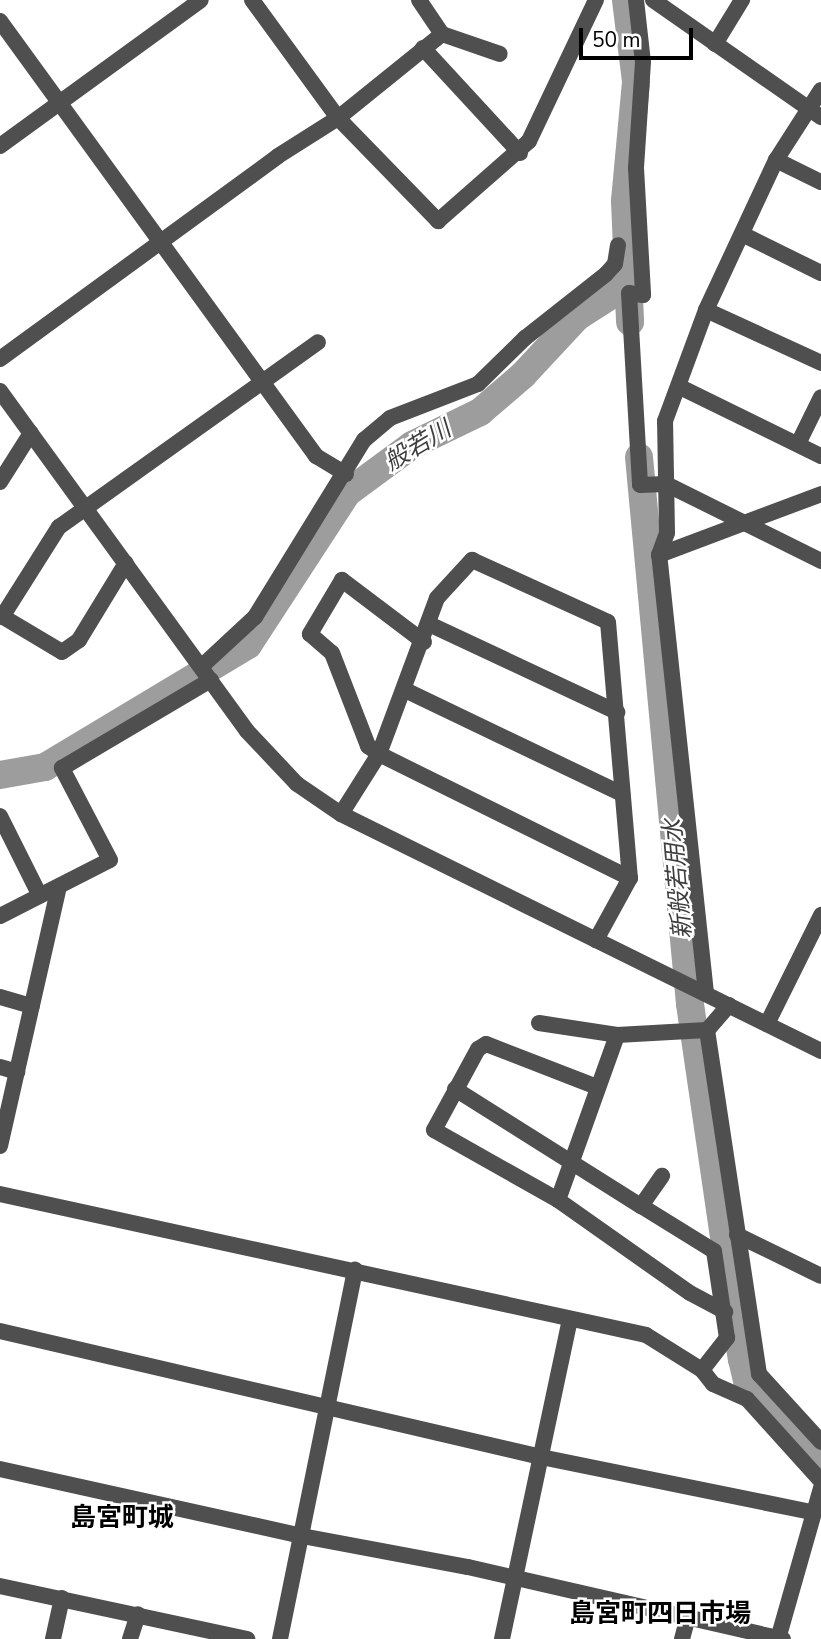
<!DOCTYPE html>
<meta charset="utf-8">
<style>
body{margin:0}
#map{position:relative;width:821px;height:1639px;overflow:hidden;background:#fff;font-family:"Nunito Sans","Noto Sans JP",sans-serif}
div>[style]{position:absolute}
.river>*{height:28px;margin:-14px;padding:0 14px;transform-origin:14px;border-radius:14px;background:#9d9d9d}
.minor>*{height:16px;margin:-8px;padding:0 8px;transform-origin:8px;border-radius:8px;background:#4f4f4f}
span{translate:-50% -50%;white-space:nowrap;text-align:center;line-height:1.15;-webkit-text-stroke:5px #fff;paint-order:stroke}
.water-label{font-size:24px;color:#3e3e3e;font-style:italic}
.quarter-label{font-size:26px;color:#000;font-weight:700}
.scale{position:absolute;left:579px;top:28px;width:114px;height:32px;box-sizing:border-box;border:4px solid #000;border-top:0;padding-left:9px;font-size:21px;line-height:24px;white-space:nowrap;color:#000;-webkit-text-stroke:5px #fff;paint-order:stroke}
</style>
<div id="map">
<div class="river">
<div style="left:626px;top:0;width:83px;rotate:83deg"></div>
<div style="left:636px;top:82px;width:120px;rotate:95.3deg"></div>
<div style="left:625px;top:201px;width:121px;rotate:87.6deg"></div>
<div style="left:639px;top:457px;width:549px;rotate:84.67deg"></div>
<div style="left:690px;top:1004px;width:359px;rotate:81.7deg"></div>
<div style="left:742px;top:1359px;width:26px;rotate:77deg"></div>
<div style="left:748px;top:1384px;width:106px;rotate:46.5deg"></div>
<div style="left:0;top:775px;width:46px;rotate:-10.1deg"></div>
<div style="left:45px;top:767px;width:237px;rotate:-31deg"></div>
<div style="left:248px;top:645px;width:181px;rotate:-56.9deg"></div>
<div style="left:347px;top:493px;width:81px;rotate:-36.4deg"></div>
<div style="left:412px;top:445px;width:76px;rotate:-25.9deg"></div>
<div style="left:480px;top:412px;width:57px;rotate:-40.7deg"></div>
<div style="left:523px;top:375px;width:79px;rotate:-47deg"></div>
<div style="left:577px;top:317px;width:46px;rotate:-32.7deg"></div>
<div style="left:616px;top:292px;width:28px;rotate:-69deg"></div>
</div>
<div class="minor">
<div style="left:252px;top:0;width:146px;rotate:53.9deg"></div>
<div style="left:338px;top:118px;width:144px;rotate:45.8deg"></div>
<div style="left:438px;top:221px;width:121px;rotate:-41.3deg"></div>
<div style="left:529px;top:141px;width:156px;rotate:-64.6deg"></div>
<div style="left:419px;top:0;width:41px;rotate:55.9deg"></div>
<div style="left:636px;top:0;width:62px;rotate:83.6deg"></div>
<div style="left:643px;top:62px;width:106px;rotate:93.8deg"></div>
<div style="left:636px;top:168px;width:127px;rotate:86.8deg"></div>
<div style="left:643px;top:295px;width:14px;rotate:-172deg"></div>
<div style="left:629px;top:293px;width:192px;rotate:86.7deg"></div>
<div style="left:640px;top:485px;width:26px;rotate:-2deg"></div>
<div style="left:666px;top:484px;width:173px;rotate:26.4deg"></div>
<div style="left:653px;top:0;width:205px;rotate:34.9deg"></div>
<div style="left:0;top:21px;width:538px;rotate:54deg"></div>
<div style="left:316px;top:456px;width:35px;rotate:31deg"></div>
<div style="left:715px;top:44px;width:52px;rotate:-58.5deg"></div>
<div style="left:423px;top:48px;width:143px;rotate:47.3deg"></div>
<div style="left:0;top:146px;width:248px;rotate:-36deg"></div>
<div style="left:776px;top:160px;width:50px;rotate:26.1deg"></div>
<div style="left:742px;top:234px;width:88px;rotate:26.3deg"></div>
<div style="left:706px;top:310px;width:127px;rotate:24.7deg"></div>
<div style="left:0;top:359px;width:344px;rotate:-36.1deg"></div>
<div style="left:278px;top:156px;width:71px;rotate:-32.3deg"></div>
<div style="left:338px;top:118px;width:134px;rotate:-38.9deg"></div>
<div style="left:442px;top:34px;width:61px;rotate:19deg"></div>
<div style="left:680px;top:387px;width:157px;rotate:26.1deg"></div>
<div style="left:0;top:391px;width:420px;rotate:54deg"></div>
<div style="left:247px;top:731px;width:73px;rotate:46.7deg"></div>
<div style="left:297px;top:784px;width:53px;rotate:34.3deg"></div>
<div style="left:341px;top:814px;width:535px;rotate:26.28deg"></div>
<div style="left:798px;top:444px;width:52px;rotate:-63.9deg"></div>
<div style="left:0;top:482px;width:58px;rotate:-57.7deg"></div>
<div style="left:659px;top:555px;width:173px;rotate:-20.6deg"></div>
<div style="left:0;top:615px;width:72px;rotate:30.8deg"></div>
<div style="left:62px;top:652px;width:21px;rotate:-35deg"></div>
<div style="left:79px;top:640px;width:90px;rotate:-58.6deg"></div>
<div style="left:2px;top:617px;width:107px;rotate:-57.7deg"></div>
<div style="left:59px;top:527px;width:318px;rotate:-35.5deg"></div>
<div style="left:429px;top:624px;width:208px;rotate:25.1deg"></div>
<div style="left:424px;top:642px;width:103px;rotate:-142.9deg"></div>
<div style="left:342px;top:580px;width:63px;rotate:120.7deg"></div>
<div style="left:310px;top:634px;width:29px;rotate:41deg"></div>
<div style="left:332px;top:653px;width:100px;rotate:68.8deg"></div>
<div style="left:368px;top:746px;width:14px;rotate:36deg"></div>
<div style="left:379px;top:754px;width:280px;rotate:26.3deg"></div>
<div style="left:201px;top:667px;width:74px;rotate:-42.8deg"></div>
<div style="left:255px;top:617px;width:208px;rotate:-58.4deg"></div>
<div style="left:364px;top:440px;width:34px;rotate:-40deg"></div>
<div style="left:390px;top:418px;width:94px;rotate:-21.1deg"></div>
<div style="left:478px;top:384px;width:66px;rotate:-44.4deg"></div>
<div style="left:525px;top:338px;width:103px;rotate:-38.3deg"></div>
<div style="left:606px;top:274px;width:13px;rotate:-48deg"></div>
<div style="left:615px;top:264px;width:19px;rotate:-81deg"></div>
<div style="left:405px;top:690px;width:241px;rotate:25.6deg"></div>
<div style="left:341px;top:814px;width:71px;rotate:-57.7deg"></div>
<div style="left:379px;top:754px;width:166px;rotate:-69.6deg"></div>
<div style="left:437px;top:598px;width:52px;rotate:-47.4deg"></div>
<div style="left:472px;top:560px;width:149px;rotate:24.5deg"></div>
<div style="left:608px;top:622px;width:257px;rotate:85.1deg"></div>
<div style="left:630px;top:878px;width:71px;rotate:118.7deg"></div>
<div style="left:0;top:816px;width:89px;rotate:63.4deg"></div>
<div style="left:0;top:916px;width:123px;rotate:-27deg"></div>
<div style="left:110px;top:860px;width:104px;rotate:-117.6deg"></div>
<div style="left:62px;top:768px;width:173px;rotate:-30.6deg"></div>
<div style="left:706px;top:993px;width:441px;rotate:-96.1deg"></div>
<div style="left:659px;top:555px;width:23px;rotate:-70deg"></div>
<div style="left:667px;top:533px;width:112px;rotate:-91deg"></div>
<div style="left:665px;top:421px;width:118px;rotate:-69.7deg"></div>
<div style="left:706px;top:310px;width:166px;rotate:-65deg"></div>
<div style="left:776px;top:160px;width:83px;rotate:-57.3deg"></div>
<div style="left:0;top:997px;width:33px;rotate:16deg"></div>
<div style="left:729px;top:1005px;width:33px;rotate:131deg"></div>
<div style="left:707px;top:1030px;width:348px;rotate:81.4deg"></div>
<div style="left:759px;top:1374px;width:92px;rotate:47.6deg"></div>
<div style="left:539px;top:1023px;width:79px;rotate:8.7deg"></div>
<div style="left:617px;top:1035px;width:90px;rotate:-3.2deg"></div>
<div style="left:767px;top:1024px;width:122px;rotate:-63.6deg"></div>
<div style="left:0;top:1067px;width:18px;rotate:16deg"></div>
<div style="left:597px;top:1087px;width:119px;rotate:-158.8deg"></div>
<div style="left:486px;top:1044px;width:9px;rotate:148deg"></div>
<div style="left:478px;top:1049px;width:92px;rotate:118.5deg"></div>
<div style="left:434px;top:1130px;width:142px;rotate:29.4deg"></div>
<div style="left:558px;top:1200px;width:161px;rotate:35.2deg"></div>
<div style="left:690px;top:1293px;width:40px;rotate:28deg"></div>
<div style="left:455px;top:1089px;width:220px;rotate:32.2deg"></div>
<div style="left:0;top:1146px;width:266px;rotate:-77.2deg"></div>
<div style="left:0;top:1194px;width:661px;rotate:12.31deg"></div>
<div style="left:646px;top:1335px;width:66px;rotate:32deg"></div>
<div style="left:702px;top:1370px;width:41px;rotate:-52deg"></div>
<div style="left:727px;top:1338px;width:88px;rotate:-98.5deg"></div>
<div style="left:714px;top:1251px;width:86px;rotate:-148.3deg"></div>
<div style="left:641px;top:1206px;width:37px;rotate:-55deg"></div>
<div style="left:558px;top:1200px;width:175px;rotate:-70.3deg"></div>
<div style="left:737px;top:1235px;width:93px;rotate:26deg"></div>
<div style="left:0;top:1331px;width:555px;rotate:13.11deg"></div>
<div style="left:541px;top:1457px;width:277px;rotate:11.5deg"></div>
<div style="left:702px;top:1370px;width:18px;rotate:52deg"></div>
<div style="left:713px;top:1384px;width:37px;rotate:24deg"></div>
<div style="left:747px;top:1399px;width:110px;rotate:47.9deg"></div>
<div style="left:0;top:1469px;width:309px;rotate:12.5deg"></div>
<div style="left:302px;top:1536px;width:169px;rotate:10.6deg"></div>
<div style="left:468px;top:1567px;width:323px;rotate:12.9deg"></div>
<div style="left:0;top:1586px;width:253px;rotate:12.1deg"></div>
<div style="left:53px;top:1639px;width:42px;rotate:-77.6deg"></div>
<div style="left:130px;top:1639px;width:26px;rotate:-72deg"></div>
<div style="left:280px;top:1639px;width:377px;rotate:-78.5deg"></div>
<div style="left:502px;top:1639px;width:327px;rotate:-78deg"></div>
<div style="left:682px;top:1639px;width:20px;rotate:-75deg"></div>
<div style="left:778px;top:1639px;width:157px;rotate:-74.1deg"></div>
</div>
<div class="water-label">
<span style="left:418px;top:446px;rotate:-31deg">般若川</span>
<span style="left:678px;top:879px;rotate:-95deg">新般若用水</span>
</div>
<div class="quarter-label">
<span style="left:122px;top:1518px">島宮町城</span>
<span style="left:660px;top:1614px">島宮町四日市場</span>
</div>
<div class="scale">50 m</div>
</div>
